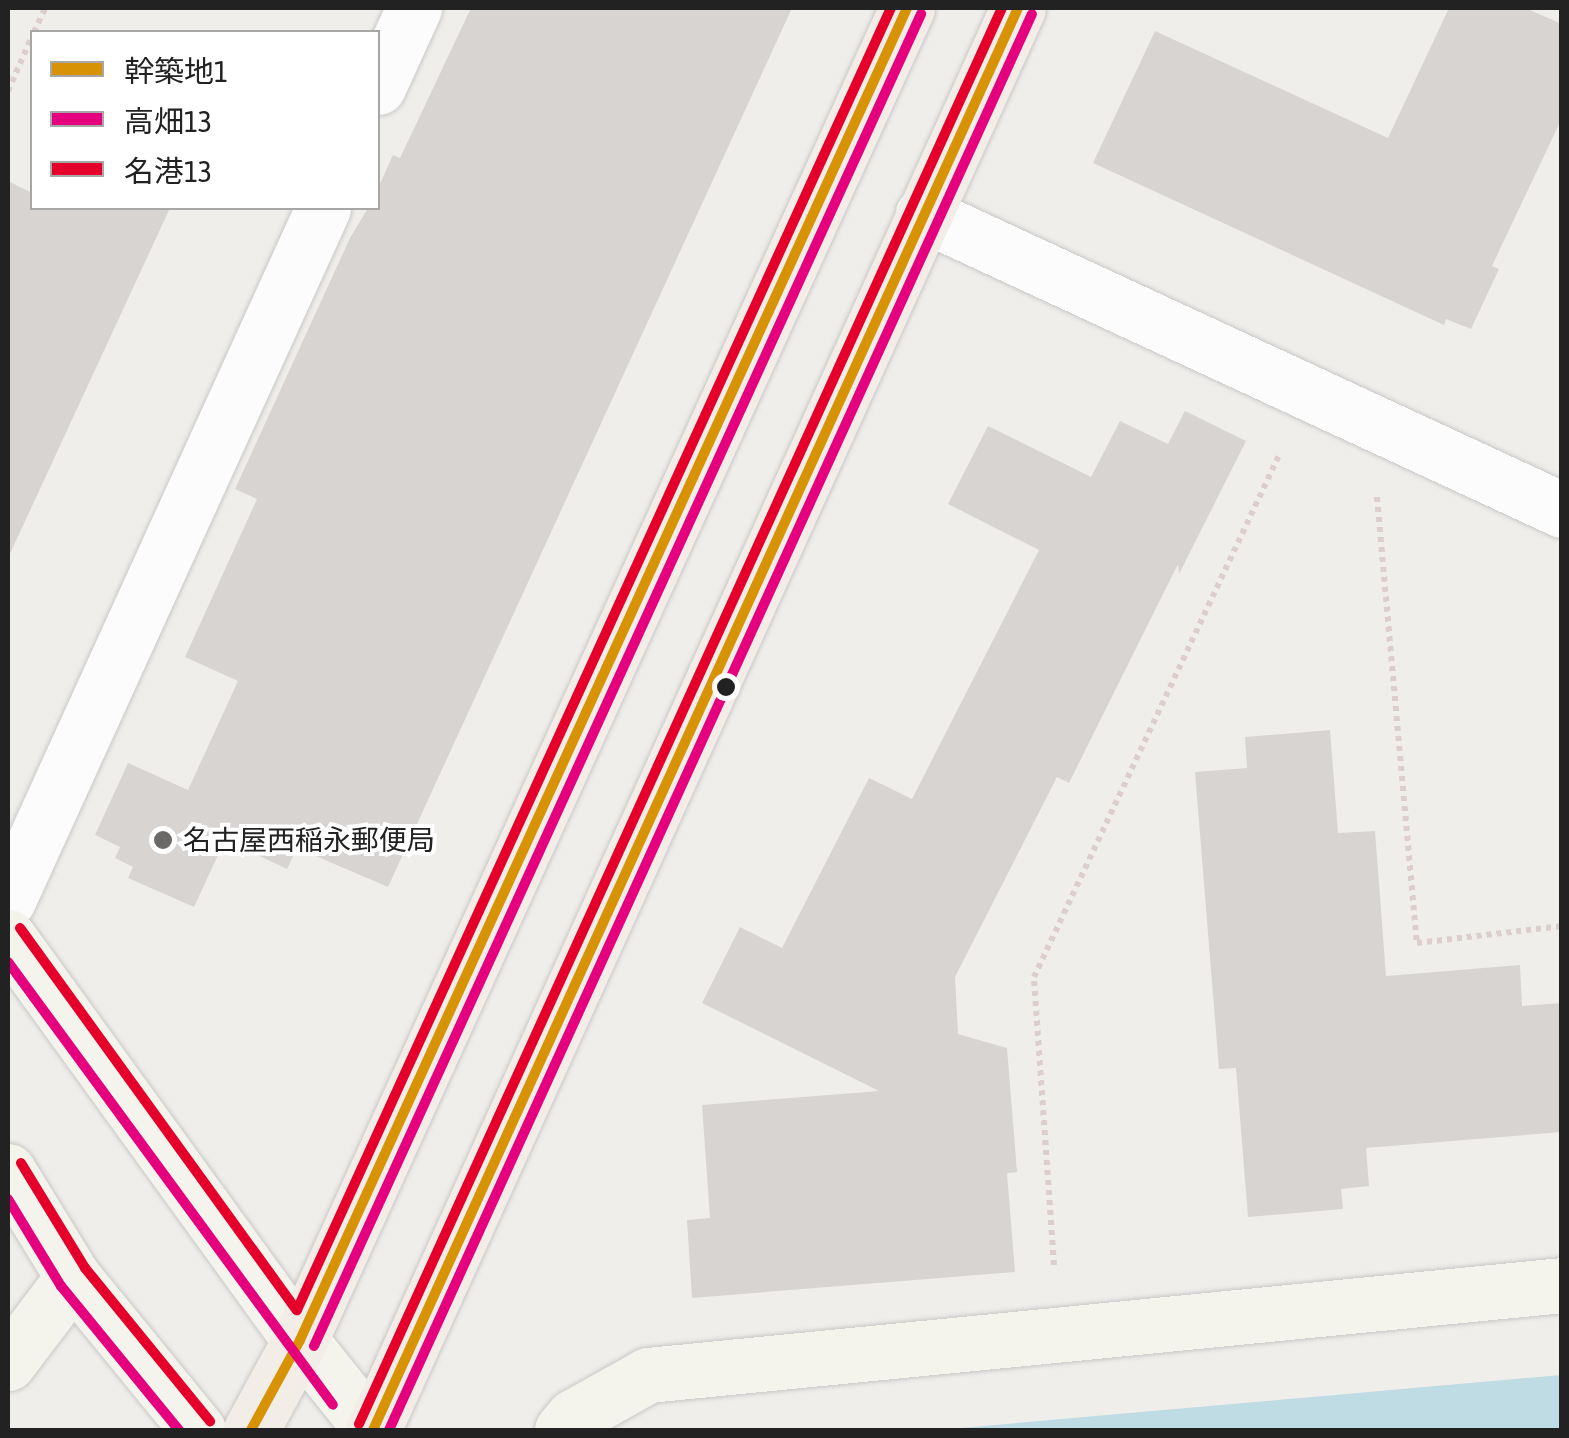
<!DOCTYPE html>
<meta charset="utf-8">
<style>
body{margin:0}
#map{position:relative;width:1569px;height:1438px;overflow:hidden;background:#f0eeeb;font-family:"Asap Condensed","Noto Sans JP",sans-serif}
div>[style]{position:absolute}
.water>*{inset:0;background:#bfdbe3}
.building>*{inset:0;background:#d7d4d2}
.path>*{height:6px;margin-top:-3px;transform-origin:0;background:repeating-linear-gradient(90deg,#dccecd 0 5px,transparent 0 10px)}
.roads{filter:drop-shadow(0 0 2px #c9c8c7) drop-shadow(0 0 2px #c9c8c7)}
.street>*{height:55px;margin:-27.5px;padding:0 27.5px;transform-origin:27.5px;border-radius:27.5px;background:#fdfcfc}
.secondary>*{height:55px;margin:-27.5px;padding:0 27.5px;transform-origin:27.5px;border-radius:27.5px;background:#f4f4ed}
.primary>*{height:55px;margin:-27.5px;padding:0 27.5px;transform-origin:27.5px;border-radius:27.5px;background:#f3ede7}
.bus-1>*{height:10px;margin:-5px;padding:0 5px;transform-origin:5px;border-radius:5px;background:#d79205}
.bus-2>*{height:10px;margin:-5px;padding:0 5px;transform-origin:5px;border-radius:5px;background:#e5007d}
.bus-3>*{height:10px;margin:-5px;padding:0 5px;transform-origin:5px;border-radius:5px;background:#e4002b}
.dots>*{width:28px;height:28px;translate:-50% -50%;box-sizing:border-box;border:5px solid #fff;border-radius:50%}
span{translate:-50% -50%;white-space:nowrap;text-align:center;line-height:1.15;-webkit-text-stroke:8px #fff;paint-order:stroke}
.poi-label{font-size:28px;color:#222}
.left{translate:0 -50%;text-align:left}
.frame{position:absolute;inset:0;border:10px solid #222;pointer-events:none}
.legend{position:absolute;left:30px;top:30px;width:350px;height:180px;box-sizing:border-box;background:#fff;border:2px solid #a7a7a7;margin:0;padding:12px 18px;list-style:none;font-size:30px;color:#222}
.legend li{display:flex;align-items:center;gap:20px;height:50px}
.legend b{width:50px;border:2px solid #a7a7a7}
</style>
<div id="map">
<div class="water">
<div style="clip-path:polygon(1561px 1375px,1561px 1430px,938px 1430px)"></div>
</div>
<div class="building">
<div style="clip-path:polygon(471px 8px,792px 8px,388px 887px,297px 848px,287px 869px,225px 840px,194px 907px,128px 878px,133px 867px,115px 858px,120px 847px,95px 835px,128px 763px,188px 790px,238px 681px,185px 657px,257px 499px,235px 489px,350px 238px,368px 208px,378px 208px,378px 188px,393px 155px,400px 158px)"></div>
<div style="clip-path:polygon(1449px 8px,1525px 8px,1562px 24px,1562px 118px,1492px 266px,1499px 269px,1471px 329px,1446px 319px,1444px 325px,1093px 163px,1155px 31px,1388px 138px)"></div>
<div style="clip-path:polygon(8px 181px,32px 193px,32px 208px,170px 208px,8px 558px)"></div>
<div style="clip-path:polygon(1185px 411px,1246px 441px,1179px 574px,1178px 564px,1069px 783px,1057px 777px,955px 977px,958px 1034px,1007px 1048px,1017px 1172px,1007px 1173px,1015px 1272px,692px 1298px,687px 1220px,710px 1218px,702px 1105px,879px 1091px,702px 1003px,740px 927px,782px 948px,869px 778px,912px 799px,1039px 550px,948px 504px,988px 426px,1091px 477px,1120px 421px,1168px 444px)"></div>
<div style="clip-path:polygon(1330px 730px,1338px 833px,1375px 831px,1386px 976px,1520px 965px,1522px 1006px,1562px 1003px,1562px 1132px,1366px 1148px,1369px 1186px,1341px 1189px,1343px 1209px,1248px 1217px,1236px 1068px,1219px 1069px,1195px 772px,1247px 768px,1245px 737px)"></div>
</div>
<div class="path">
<div style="left:34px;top:32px;width:26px;rotate:-65deg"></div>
<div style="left:8px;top:91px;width:60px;rotate:-66.4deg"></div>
<div style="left:1377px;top:497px;width:448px;rotate:84.9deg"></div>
<div style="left:1417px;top:943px;width:146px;rotate:-6.7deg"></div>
<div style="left:1054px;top:1265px;width:289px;rotate:-94deg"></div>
<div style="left:1034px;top:977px;width:579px;rotate:-64.85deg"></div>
</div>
<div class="roads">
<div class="street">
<div style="left:378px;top:87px;width:87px;rotate:-65.5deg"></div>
<div style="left:923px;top:214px;width:704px;rotate:24.85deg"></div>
<div style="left:8px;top:900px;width:760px;rotate:-65.52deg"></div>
</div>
<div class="secondary">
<div style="left:8px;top:937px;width:498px;rotate:54.1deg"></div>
<div style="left:300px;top:1340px;width:115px;rotate:51.3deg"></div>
<div style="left:8px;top:1171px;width:124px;rotate:58.5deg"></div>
<div style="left:73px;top:1277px;width:198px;rotate:50.8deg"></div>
<div style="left:8px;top:1363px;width:108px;rotate:-52.9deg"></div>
<div style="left:562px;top:1430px;width:17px;rotate:-50deg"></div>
<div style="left:573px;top:1417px;width:86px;rotate:-29.2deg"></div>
<div style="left:648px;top:1375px;width:918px;rotate:-5.62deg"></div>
</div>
<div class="primary">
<div style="left:251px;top:1430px;width:102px;rotate:-61.4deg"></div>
<div style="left:300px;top:1340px;width:1464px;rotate:-65.5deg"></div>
<div style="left:373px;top:1430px;width:1561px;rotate:-65.6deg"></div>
</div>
</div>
<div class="bus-1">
<div style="left:251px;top:1430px;width:102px;rotate:-61.4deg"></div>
<div style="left:300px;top:1340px;width:1464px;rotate:-65.5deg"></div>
<div style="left:373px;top:1430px;width:1561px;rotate:-65.6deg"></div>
</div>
<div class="bus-2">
<div style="left:8px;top:962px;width:549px;rotate:53.73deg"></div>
<div style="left:8px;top:1199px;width:102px;rotate:58.7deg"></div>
<div style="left:61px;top:1286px;width:186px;rotate:50.7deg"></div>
<div style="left:314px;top:1346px;width:1464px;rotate:-65.5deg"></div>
<div style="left:389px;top:1430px;width:1555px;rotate:-65.58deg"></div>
</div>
<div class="bus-3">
<div style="left:20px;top:928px;width:472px;rotate:54.1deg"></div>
<div style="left:297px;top:1310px;width:1431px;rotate:-65.48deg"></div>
<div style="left:21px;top:1163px;width:123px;rotate:58.6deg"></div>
<div style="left:85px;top:1268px;width:198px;rotate:50.8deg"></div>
<div style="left:359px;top:1424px;width:1555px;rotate:-65.58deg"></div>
</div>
<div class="dots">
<div style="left:726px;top:687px;background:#222"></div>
<div style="left:163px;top:840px;background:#6a6968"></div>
</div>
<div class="poi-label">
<span class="left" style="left:183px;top:840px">名古屋西稲永郵便局</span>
</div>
<div class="frame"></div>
<ul class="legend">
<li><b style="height:12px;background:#d79205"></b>幹築地1</li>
<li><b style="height:12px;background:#e5007d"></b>高畑13</li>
<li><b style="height:12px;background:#e4002b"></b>名港13</li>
</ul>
</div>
